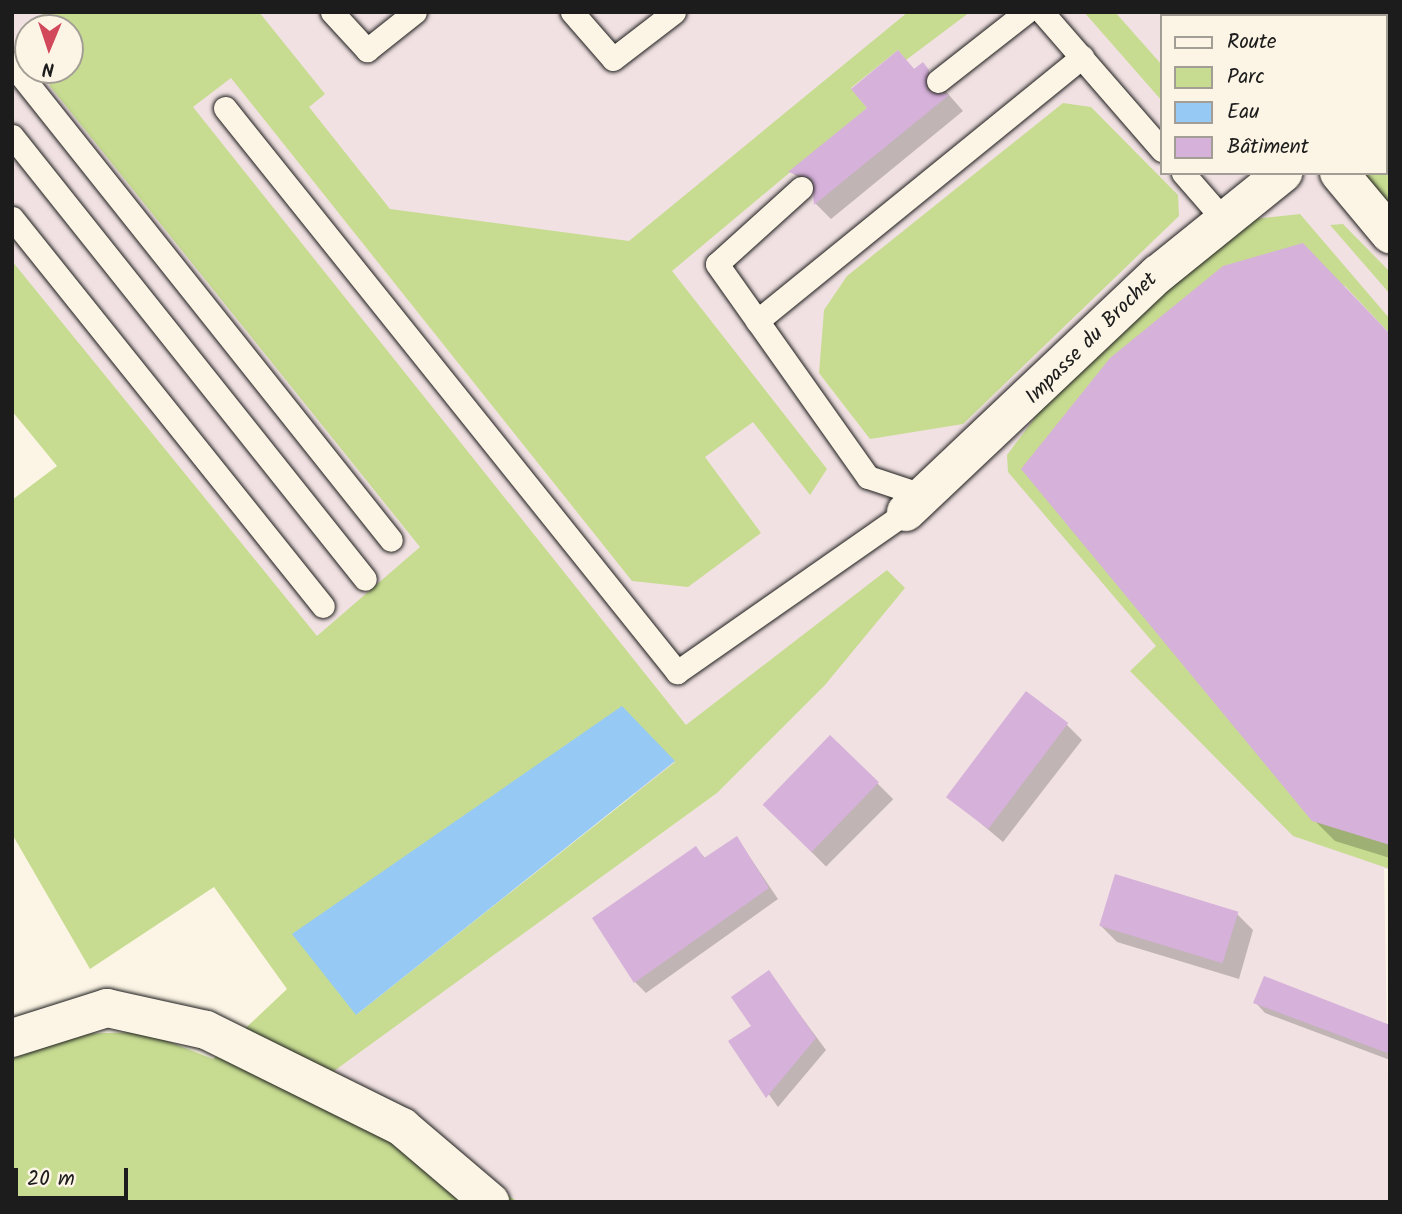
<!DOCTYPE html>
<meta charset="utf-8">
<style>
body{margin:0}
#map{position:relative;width:1402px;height:1214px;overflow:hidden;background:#fcf5e5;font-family:Kalam,sans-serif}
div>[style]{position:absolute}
.built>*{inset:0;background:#f1e1e2}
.green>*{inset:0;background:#c7dc91}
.water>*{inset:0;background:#96caf4}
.shadow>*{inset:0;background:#0003;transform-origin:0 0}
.building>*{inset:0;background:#d6b1da;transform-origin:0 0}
.roads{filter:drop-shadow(0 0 2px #1c1c1c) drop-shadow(0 0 2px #1c1c1c)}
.lane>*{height:23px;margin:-11.5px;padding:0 11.5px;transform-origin:11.5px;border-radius:11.5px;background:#fcf5e5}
.street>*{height:38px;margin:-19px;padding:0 19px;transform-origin:19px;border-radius:19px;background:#fcf5e5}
span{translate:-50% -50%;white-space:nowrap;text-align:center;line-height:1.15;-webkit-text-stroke:7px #fcf5e5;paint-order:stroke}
.street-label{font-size:21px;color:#1c1c1c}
.frame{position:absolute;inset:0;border:14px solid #1c1c1c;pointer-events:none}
.legend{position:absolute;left:1160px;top:14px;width:228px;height:161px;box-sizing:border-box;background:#fcf5e5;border:2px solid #a29e95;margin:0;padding:9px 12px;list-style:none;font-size:21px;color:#1c1c1c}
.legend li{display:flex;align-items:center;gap:14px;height:35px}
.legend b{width:35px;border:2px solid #a29e95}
.north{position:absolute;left:14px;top:14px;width:70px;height:70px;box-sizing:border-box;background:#fcf5e5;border:2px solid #a29e95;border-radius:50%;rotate:182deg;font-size:19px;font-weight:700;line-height:28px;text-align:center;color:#1c1c1c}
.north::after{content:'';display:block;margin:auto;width:24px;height:32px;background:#d1495b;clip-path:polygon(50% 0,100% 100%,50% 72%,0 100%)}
.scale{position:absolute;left:14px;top:1168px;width:114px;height:32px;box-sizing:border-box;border:4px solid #1c1c1c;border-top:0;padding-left:9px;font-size:21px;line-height:24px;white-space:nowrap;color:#1c1c1c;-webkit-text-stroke:5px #fcf5e5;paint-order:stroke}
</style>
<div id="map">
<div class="built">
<div style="clip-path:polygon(evenodd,12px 12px,1227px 12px,1162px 16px,1162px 173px,1361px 173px,1390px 207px,1390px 869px,1384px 869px,1390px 1202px,518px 1202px,333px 1071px,717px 793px,353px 794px,12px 411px,12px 12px,28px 28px,70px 28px,70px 70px,28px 70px,28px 28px)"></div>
</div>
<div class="green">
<div style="clip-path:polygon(evenodd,40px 12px,259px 12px,325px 94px,309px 107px,390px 209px,629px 241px,908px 12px,970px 12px,906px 60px,898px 50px,851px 88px,867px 108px,672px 271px,827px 469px,810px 495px,753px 422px,705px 457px,761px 533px,688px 587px,632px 581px,231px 78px,193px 107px,686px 725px,887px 570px,905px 588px,825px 685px,717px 793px,334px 1071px,518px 1202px,12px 1202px,12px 1059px,71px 1034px,144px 1032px,213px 1059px,287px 989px,214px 887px,90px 969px,12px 834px,12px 500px,57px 466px,12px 411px,12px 261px,317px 636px,420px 547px,49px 85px,77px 65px,70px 55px,70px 28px,50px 28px,40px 12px,621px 707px,675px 762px,356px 1015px,621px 707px)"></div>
<div style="clip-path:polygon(1084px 12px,1115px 12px,1162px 65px,1162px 101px)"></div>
<div style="clip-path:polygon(1386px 34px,1390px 38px,1390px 207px,1361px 173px,1386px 173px)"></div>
<div style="clip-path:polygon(1063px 103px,1091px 107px,1178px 195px,1179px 216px,963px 424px,870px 439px,819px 373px,824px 310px,847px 276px)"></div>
<div style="clip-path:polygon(1300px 214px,1390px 319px,1390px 334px,1345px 286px,1297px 282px,1390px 812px,1390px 869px,1293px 836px,1130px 671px,1156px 646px,1008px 472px,1007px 455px,1070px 371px,1245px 220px)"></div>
<div style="clip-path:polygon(1343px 224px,1390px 272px,1390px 294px,1330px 225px)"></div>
</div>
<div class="water">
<div style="clip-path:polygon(622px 706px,675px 761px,356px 1015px,292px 934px)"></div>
</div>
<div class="shadow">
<div style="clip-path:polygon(898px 52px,915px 70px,923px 65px,963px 111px,831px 219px,816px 204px,815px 190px,791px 172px,870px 108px)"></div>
<div style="clip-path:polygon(1390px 335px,1390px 858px,1335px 841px,1314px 820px)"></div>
<div style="clip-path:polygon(1066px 724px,1082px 740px,1003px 842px,948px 796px)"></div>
<div style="left:831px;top:737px;width:88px;height:95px;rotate:45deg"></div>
<div style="clip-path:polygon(737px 838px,778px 899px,646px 993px,635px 982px,696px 848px,706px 859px)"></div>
<div style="clip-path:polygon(1237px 914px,1253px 930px,1239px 979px,1117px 942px,1101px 926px)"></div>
<div style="clip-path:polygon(769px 973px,826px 1050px,778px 1107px,731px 1042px,753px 1026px)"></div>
<div style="clip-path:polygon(1255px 1002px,1390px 1027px,1390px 1060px,1265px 1013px)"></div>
</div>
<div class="building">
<div style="clip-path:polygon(898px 50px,914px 69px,923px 62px,929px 70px,927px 90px,949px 95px,814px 205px,812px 179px,788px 172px,867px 108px,851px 89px)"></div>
<div style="clip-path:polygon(1303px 243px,1390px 334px,1390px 845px,1312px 821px,1021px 469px,1110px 358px,1223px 266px)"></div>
<div style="left:1026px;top:691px;width:53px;height:133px;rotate:37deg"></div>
<div style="left:830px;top:735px;width:68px;height:97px;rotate:44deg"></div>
<div style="clip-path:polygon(737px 836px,769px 888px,634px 983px,592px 918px,696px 846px,704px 858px)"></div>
<div style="left:1115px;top:874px;width:129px;height:54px;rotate:17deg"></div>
<div style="clip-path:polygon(769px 970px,816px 1038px,766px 1098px,728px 1041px,751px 1026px,731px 997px)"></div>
<div style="clip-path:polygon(1264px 976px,1390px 1025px,1390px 1054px,1253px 1003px)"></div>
</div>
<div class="roads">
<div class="lane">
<div style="left:332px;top:12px;width:52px;rotate:47.4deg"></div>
<div style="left:367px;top:50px;width:61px;rotate:-38.4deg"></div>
<div style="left:572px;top:12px;width:62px;rotate:48.9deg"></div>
<div style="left:613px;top:59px;width:77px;rotate:-37.6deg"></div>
<div style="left:1042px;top:12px;width:183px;rotate:49deg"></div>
<div style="left:12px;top:64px;width:608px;rotate:51.47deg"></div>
<div style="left:938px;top:81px;width:112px;rotate:-38.1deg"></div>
<div style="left:225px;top:108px;width:723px;rotate:51.29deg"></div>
<div style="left:677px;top:672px;width:279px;rotate:-34.9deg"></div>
<div style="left:12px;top:136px;width:566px;rotate:51.45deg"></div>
<div style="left:1183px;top:173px;width:62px;rotate:48.9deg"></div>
<div style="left:801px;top:188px;width:113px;rotate:137.9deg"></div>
<div style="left:717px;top:264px;width:261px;rotate:54.7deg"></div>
<div style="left:868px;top:477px;width:60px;rotate:18.4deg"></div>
<div style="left:12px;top:218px;width:497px;rotate:51.3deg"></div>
<div style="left:757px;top:321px;width:419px;rotate:-39.1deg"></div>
</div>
<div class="street">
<div style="left:1201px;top:12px;width:5px;rotate:53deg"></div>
<div style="left:1339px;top:173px;width:80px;rotate:50.1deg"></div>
<div style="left:906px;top:512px;width:347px;rotate:-43.4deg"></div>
<div style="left:1158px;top:274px;width:161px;rotate:-38.9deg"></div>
<div style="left:12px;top:1038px;width:100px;rotate:-17.5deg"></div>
<div style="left:107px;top:1008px;width:101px;rotate:12.5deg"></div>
<div style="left:206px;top:1030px;width:219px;rotate:26.3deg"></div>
<div style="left:402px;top:1127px;width:116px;rotate:40.4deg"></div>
</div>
</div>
<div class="street-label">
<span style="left:1092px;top:339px;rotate:-45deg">Impasse du Brochet</span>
</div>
<div class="frame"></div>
<ul class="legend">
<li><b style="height:9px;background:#fcf5e5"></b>Route</li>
<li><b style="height:19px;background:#c7dc91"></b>Parc</li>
<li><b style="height:19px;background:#96caf4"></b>Eau</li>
<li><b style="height:19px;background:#d6b1da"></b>Bâtiment</li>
</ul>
<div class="north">N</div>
<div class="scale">20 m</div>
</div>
